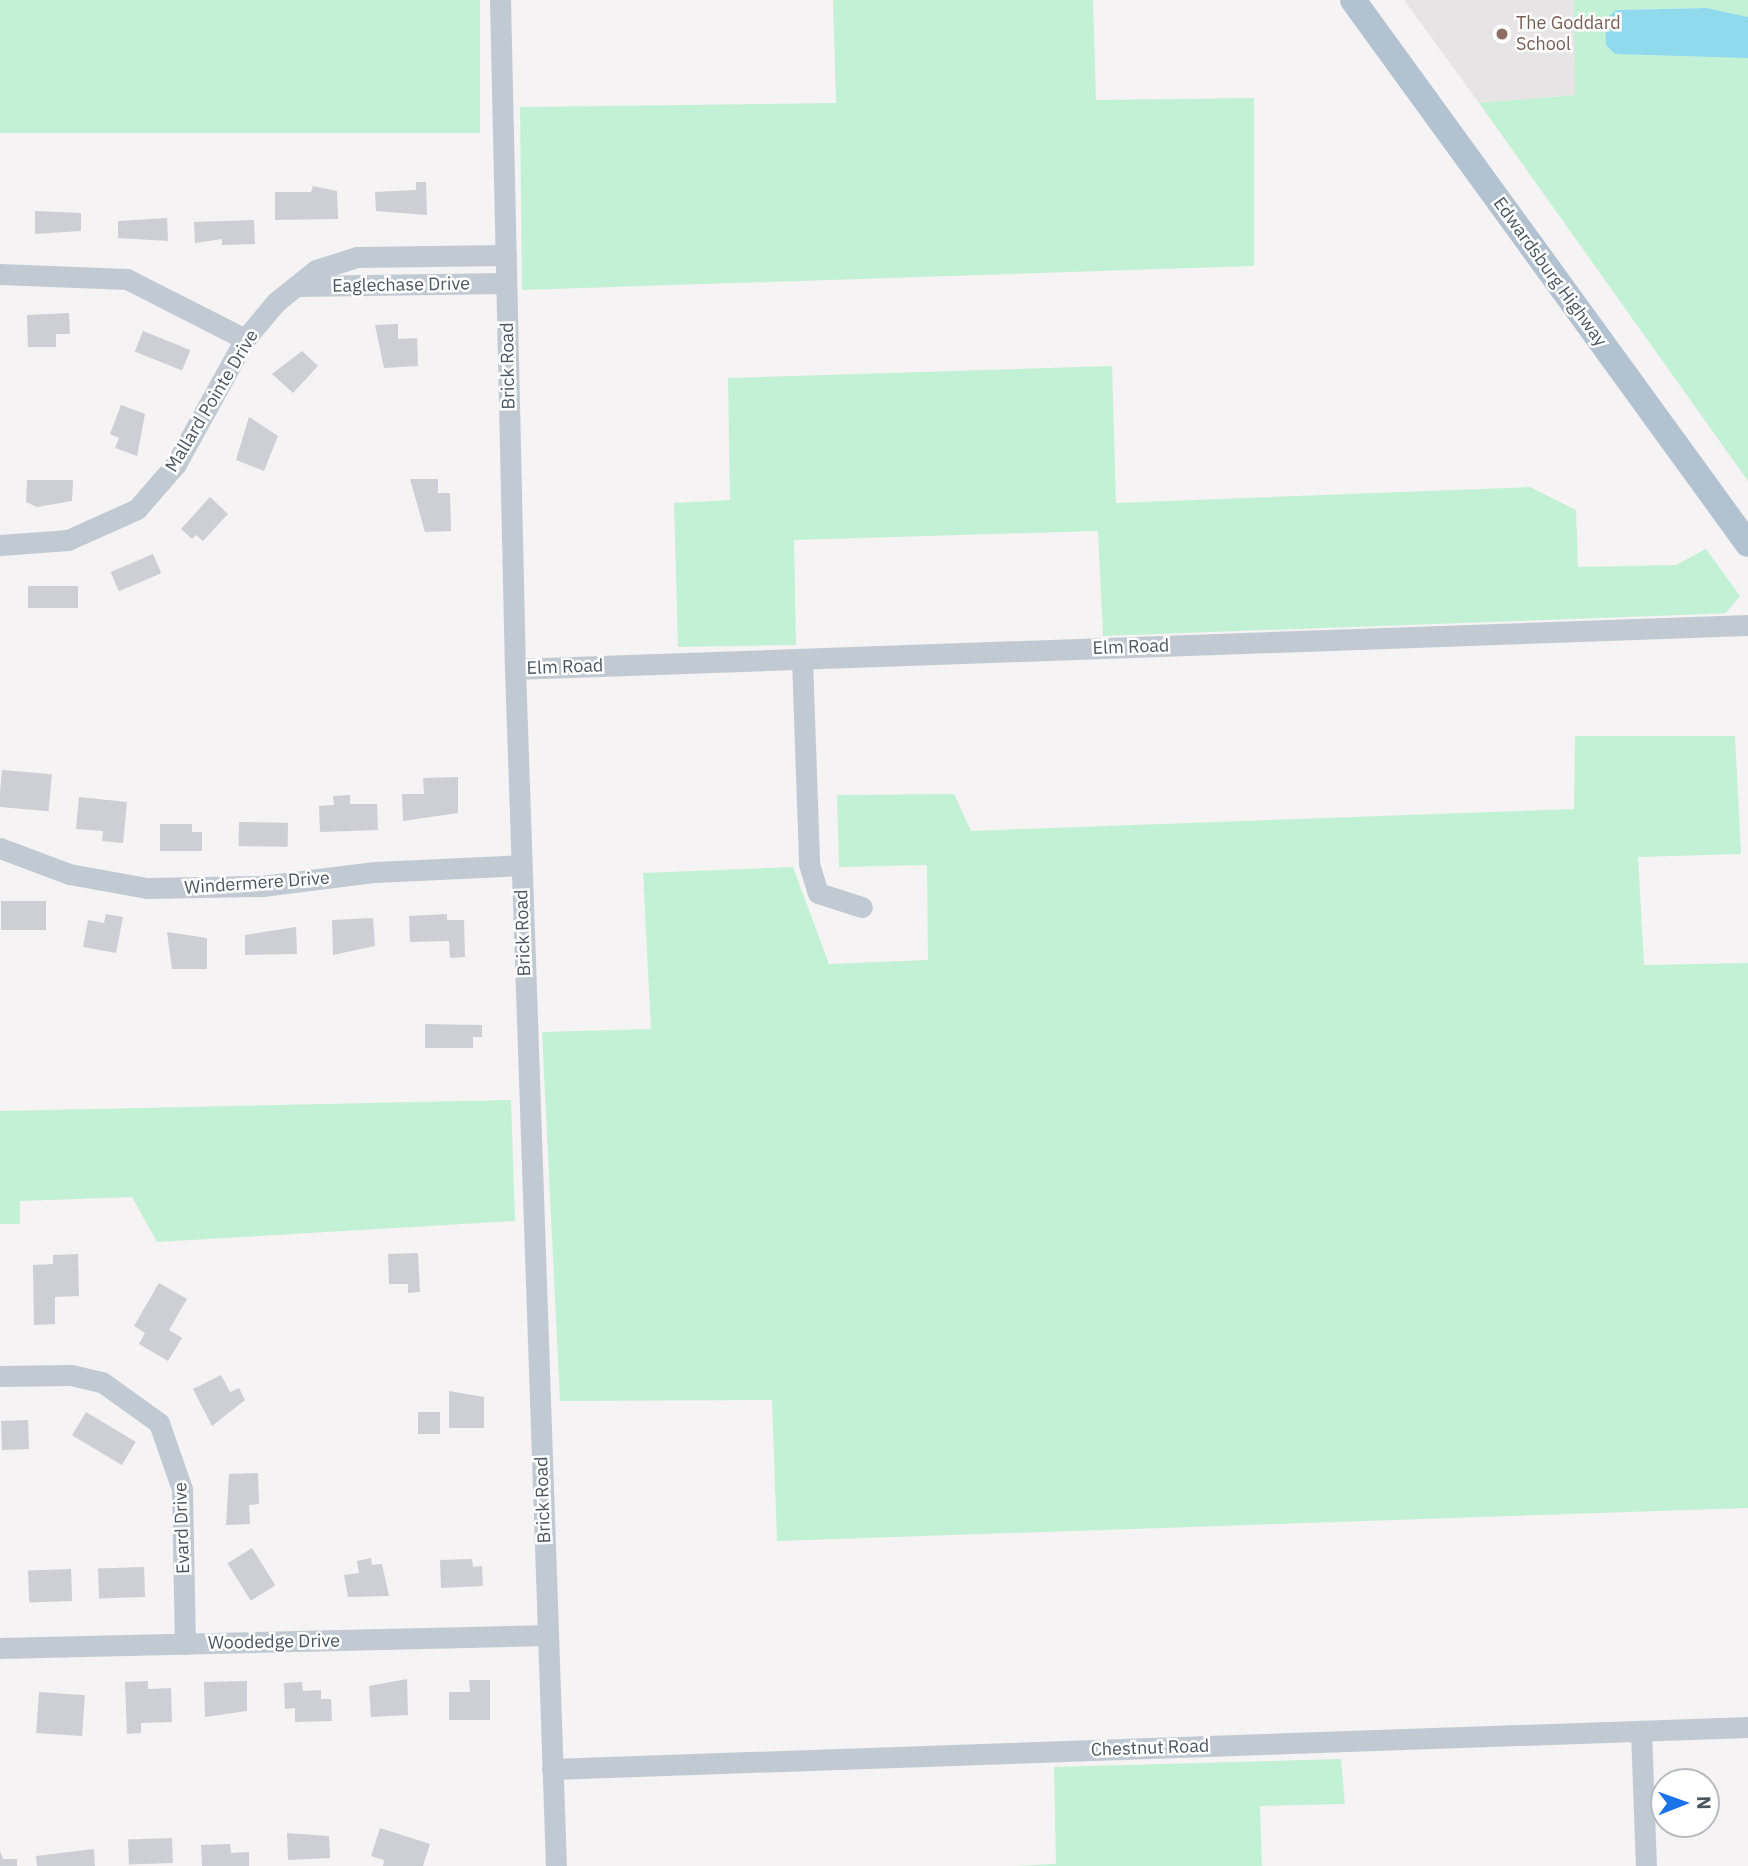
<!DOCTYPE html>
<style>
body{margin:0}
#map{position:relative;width:1748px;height:1866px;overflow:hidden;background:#f5f3f3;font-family:"IBM Plex Sans",sans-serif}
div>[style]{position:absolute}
.education>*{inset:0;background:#e6e4e5}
.green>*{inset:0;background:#c3f1d5;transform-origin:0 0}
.water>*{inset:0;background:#90daee}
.building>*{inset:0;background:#cdcfd5;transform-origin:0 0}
.minor>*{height:21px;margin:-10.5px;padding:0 10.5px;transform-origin:10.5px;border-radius:10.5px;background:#c1cad2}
.major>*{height:26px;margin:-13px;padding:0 13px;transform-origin:13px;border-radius:13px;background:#b3c2d1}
.dots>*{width:19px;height:19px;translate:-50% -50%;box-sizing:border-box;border:4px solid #fff;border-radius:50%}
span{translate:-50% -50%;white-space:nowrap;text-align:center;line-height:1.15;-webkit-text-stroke:5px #fff;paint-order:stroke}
.education-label{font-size:18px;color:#785e54}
.left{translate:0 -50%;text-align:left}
.street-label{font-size:18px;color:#4a5661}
.north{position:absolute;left:1650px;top:1768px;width:70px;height:70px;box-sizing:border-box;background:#fff;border:2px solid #b7bbc0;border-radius:50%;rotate:89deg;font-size:19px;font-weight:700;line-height:28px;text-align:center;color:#4a5661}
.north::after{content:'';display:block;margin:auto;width:24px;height:32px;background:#1a73e8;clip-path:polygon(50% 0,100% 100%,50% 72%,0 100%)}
</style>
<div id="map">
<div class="education">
<div style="clip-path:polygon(1404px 0,1574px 0,1576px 95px,1479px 103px)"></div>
</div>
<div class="green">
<div style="left:0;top:0;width:480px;height:133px"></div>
<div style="clip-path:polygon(833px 0,1093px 0,1096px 100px,1254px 98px,1254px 266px,522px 290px,520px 107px,836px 103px)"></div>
<div style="clip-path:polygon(1574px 0,1748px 0,1748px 17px,1707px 8px,1616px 10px,1605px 19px,1606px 45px,1748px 58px,1748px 481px,1479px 103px,1575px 95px)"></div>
<div style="clip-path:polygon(1112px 366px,1116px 503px,1530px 487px,1576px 510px,1578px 567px,1676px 565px,1706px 549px,1740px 596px,1726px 613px,1709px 614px,1103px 636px,1098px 531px,794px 540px,796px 645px,678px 647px,674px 503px,730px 500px,728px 378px)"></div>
<div style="clip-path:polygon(1575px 736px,1735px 736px,1741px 854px,1638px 857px,1644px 965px,1748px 963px,1748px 1508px,777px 1541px,772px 1400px,560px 1401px,542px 1032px,651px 1029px,643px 873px,793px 867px,829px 964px,928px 960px,927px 865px,839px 867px,837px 795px,954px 794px,971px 831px,1574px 809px)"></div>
<div style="clip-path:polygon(511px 1100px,515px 1221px,157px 1242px,132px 1197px,20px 1201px,20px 1224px,0 1224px,0 1111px)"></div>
<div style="clip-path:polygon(1341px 1759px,1345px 1804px,1260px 1806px,1262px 1866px,1015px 1866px,1056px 1864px,1054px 1767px)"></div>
</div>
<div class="water">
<div style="clip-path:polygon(1707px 8px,1748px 17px,1748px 58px,1615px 54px,1606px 45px,1605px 19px,1616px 10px)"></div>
</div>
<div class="building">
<div style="clip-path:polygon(416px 182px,426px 182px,427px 215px,376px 211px,375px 192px,416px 190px)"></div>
<div style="clip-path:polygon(313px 186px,337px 191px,338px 219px,275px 220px,275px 192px,311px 192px)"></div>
<div style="clip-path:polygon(35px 211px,81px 213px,81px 231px,35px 234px)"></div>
<div style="clip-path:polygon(167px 218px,168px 241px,118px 238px,118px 221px)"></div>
<div style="clip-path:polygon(254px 220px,255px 244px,222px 245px,222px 239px,195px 243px,194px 222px)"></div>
<div style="clip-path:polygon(69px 313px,70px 334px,56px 334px,56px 347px,28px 347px,27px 315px)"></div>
<div style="clip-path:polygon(398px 324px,398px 339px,417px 338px,418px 366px,384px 368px,375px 325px)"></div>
<div style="left:143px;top:331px;width:51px;height:22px;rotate:22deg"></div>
<div style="clip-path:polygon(302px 351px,318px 366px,293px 393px,272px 374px)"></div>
<div style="clip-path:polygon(121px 405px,145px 414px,137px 456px,115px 448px,119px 438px,110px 434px)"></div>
<div style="clip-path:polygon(249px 417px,278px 436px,264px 471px,236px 460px)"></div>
<div style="clip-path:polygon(410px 479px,438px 479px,438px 493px,450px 493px,451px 531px,425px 532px)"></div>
<div style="clip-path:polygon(27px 480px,73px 480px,72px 501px,37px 507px,26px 502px)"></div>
<div style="clip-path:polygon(210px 497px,228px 514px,203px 541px,196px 535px,192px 539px,181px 529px)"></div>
<div style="left:153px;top:554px;width:21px;height:46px;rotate:67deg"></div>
<div style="left:28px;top:586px;width:50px;height:22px"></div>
<div style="left:2px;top:770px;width:50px;height:37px;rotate:5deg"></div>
<div style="clip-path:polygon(458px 777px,458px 813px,403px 821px,402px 794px,424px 794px,423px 778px)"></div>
<div style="clip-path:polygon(350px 795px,350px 804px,377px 804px,378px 830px,320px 832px,319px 806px,334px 805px,333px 796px)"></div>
<div style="clip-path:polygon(79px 797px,127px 802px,123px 843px,102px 841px,103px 831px,76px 829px)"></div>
<div style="left:239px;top:822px;width:49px;height:24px;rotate:1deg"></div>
<div style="clip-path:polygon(160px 824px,192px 824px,192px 832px,202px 832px,202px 851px,160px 851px)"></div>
<div style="left:1px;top:901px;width:45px;height:29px"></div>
<div style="clip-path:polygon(106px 914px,123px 917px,116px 953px,83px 947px,88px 920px,104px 923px)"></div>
<div style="clip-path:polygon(447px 914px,447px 920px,464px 920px,465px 957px,450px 958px,449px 941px,410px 942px,409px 916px)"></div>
<div style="clip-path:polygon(373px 918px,375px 946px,333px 955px,332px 920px)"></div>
<div style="clip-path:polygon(296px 927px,297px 954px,245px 955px,245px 935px)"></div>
<div style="clip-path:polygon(167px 932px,207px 938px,207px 969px,172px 969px)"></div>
<div style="clip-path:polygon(425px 1024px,482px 1025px,482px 1037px,473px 1037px,473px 1048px,425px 1048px)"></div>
<div style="clip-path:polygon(418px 1253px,420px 1292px,408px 1293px,408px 1284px,389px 1284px,388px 1254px)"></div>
<div style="clip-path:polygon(78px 1254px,79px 1296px,55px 1297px,55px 1324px,34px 1325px,33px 1265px,53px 1264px,53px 1255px)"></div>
<div style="clip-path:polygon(159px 1283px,187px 1299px,169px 1330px,182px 1338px,168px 1361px,139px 1344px,145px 1333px,134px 1326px)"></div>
<div style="clip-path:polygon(221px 1375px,230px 1392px,239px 1388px,245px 1400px,212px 1426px,193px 1389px)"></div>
<div style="clip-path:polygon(449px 1391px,484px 1397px,484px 1428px,449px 1428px)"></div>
<div style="left:86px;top:1412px;width:58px;height:27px;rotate:31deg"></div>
<div style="left:418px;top:1412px;width:22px;height:22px"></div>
<div style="left:28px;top:1420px;width:29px;height:27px;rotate:88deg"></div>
<div style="clip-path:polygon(258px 1473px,259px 1504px,249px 1505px,250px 1524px,226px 1525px,229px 1474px)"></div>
<div style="left:252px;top:1548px;width:44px;height:29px;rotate:58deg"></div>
<div style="clip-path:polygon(371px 1558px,372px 1565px,382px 1564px,389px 1596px,348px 1597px,344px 1575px,359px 1573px,357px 1561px)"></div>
<div style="clip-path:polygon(472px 1559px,473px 1567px,482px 1566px,483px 1586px,441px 1588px,440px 1560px)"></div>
<div style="left:144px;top:1567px;width:30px;height:46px;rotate:88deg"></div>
<div style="left:71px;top:1569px;width:32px;height:43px;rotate:88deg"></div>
<div style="clip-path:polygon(407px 1679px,408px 1715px,371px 1717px,369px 1686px)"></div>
<div style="clip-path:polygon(469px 1680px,490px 1680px,490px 1720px,449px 1720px,449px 1692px,470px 1692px)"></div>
<div style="clip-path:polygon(148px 1681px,148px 1689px,171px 1688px,172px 1722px,141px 1723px,141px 1733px,127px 1734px,125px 1682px)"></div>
<div style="clip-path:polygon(247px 1681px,247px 1711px,205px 1717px,204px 1682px)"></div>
<div style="clip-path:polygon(302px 1682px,303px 1691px,321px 1690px,321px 1699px,331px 1699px,332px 1721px,295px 1722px,295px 1708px,285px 1709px,284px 1683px)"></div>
<div style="left:39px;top:1692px;width:46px;height:41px;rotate:4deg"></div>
<div style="clip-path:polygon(380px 1828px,430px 1844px,423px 1866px,383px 1866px,384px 1860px,371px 1856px)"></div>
<div style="clip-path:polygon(287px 1833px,329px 1836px,330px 1858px,288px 1860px)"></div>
<div style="left:172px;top:1838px;width:25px;height:44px;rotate:88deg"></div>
<div style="clip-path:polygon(230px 1844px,231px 1853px,249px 1852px,249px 1866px,202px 1866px,201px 1845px)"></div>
<div style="clip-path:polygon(94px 1849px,95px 1866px,37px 1866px,36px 1856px)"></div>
<div style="clip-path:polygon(0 1851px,3px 1859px,17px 1859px,17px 1866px,0 1866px)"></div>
</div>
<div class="minor">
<div style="left:500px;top:0;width:669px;rotate:88.72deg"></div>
<div style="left:515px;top:669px;width:1198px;rotate:88.04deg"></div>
<div style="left:0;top:274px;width:127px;rotate:2.3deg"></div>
<div style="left:127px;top:279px;width:132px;rotate:27deg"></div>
<div style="left:296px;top:286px;width:210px;rotate:-0.8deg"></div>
<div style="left:0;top:545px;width:68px;rotate:-4.2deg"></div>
<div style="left:68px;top:540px;width:76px;rotate:-24.2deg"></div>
<div style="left:137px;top:509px;width:60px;rotate:-49.1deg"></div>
<div style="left:176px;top:464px;width:143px;rotate:-61.1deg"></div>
<div style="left:245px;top:339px;width:48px;rotate:-50deg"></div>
<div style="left:276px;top:302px;width:51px;rotate:-38.7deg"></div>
<div style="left:316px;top:270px;width:43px;rotate:-17.6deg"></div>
<div style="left:357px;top:257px;width:149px;rotate:-0.8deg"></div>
<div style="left:802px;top:659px;width:205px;rotate:88deg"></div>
<div style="left:809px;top:864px;width:30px;rotate:73deg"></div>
<div style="left:818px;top:893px;width:46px;rotate:17.7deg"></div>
<div style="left:515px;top:669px;width:1234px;rotate:-2.04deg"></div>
<div style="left:0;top:848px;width:74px;rotate:20.6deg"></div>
<div style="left:69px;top:874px;width:79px;rotate:10.2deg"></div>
<div style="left:147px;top:888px;width:115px;rotate:-1deg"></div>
<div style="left:262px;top:886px;width:114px;rotate:-7.1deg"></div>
<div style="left:375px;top:872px;width:146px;rotate:-2.7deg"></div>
<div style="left:0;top:1376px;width:71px;rotate:-0.8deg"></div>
<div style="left:71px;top:1375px;width:32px;rotate:13deg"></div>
<div style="left:102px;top:1382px;width:70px;rotate:35.7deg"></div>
<div style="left:159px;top:1423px;width:70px;rotate:70.8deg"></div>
<div style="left:182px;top:1489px;width:155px;rotate:88.9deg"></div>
<div style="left:0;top:1648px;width:548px;rotate:-1.36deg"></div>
<div style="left:1641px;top:1731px;width:135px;rotate:87.9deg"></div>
<div style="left:552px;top:1769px;width:1197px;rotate:-2.01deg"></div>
</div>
<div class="major">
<div style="left:1353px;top:0;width:672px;rotate:54.02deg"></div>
</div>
<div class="dots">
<div style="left:1502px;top:34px;background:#8d6e63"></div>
</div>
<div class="education-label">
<span class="left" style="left:1516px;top:34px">The Goddard<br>School</span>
</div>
<div class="street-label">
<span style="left:1550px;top:272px;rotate:54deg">Edwardsburg Highway</span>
<span style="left:401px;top:285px;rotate:-1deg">Eaglechase Drive</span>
<span style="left:508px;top:366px;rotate:-91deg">Brick Road</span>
<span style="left:212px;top:401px;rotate:-59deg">Mallard Pointe Drive</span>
<span style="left:1131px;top:647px;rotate:-2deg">Elm Road</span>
<span style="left:565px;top:667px;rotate:-2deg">Elm Road</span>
<span style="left:257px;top:883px;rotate:-4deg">Windermere Drive</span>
<span style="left:523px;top:933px;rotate:-92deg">Brick Road</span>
<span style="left:543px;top:1500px;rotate:-92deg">Brick Road</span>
<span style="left:182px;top:1528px;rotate:-92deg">Evard Drive</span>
<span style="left:274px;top:1642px;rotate:-1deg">Woodedge Drive</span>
<span style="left:1150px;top:1748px;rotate:-2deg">Chestnut Road</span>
</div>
<div class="north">N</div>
</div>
